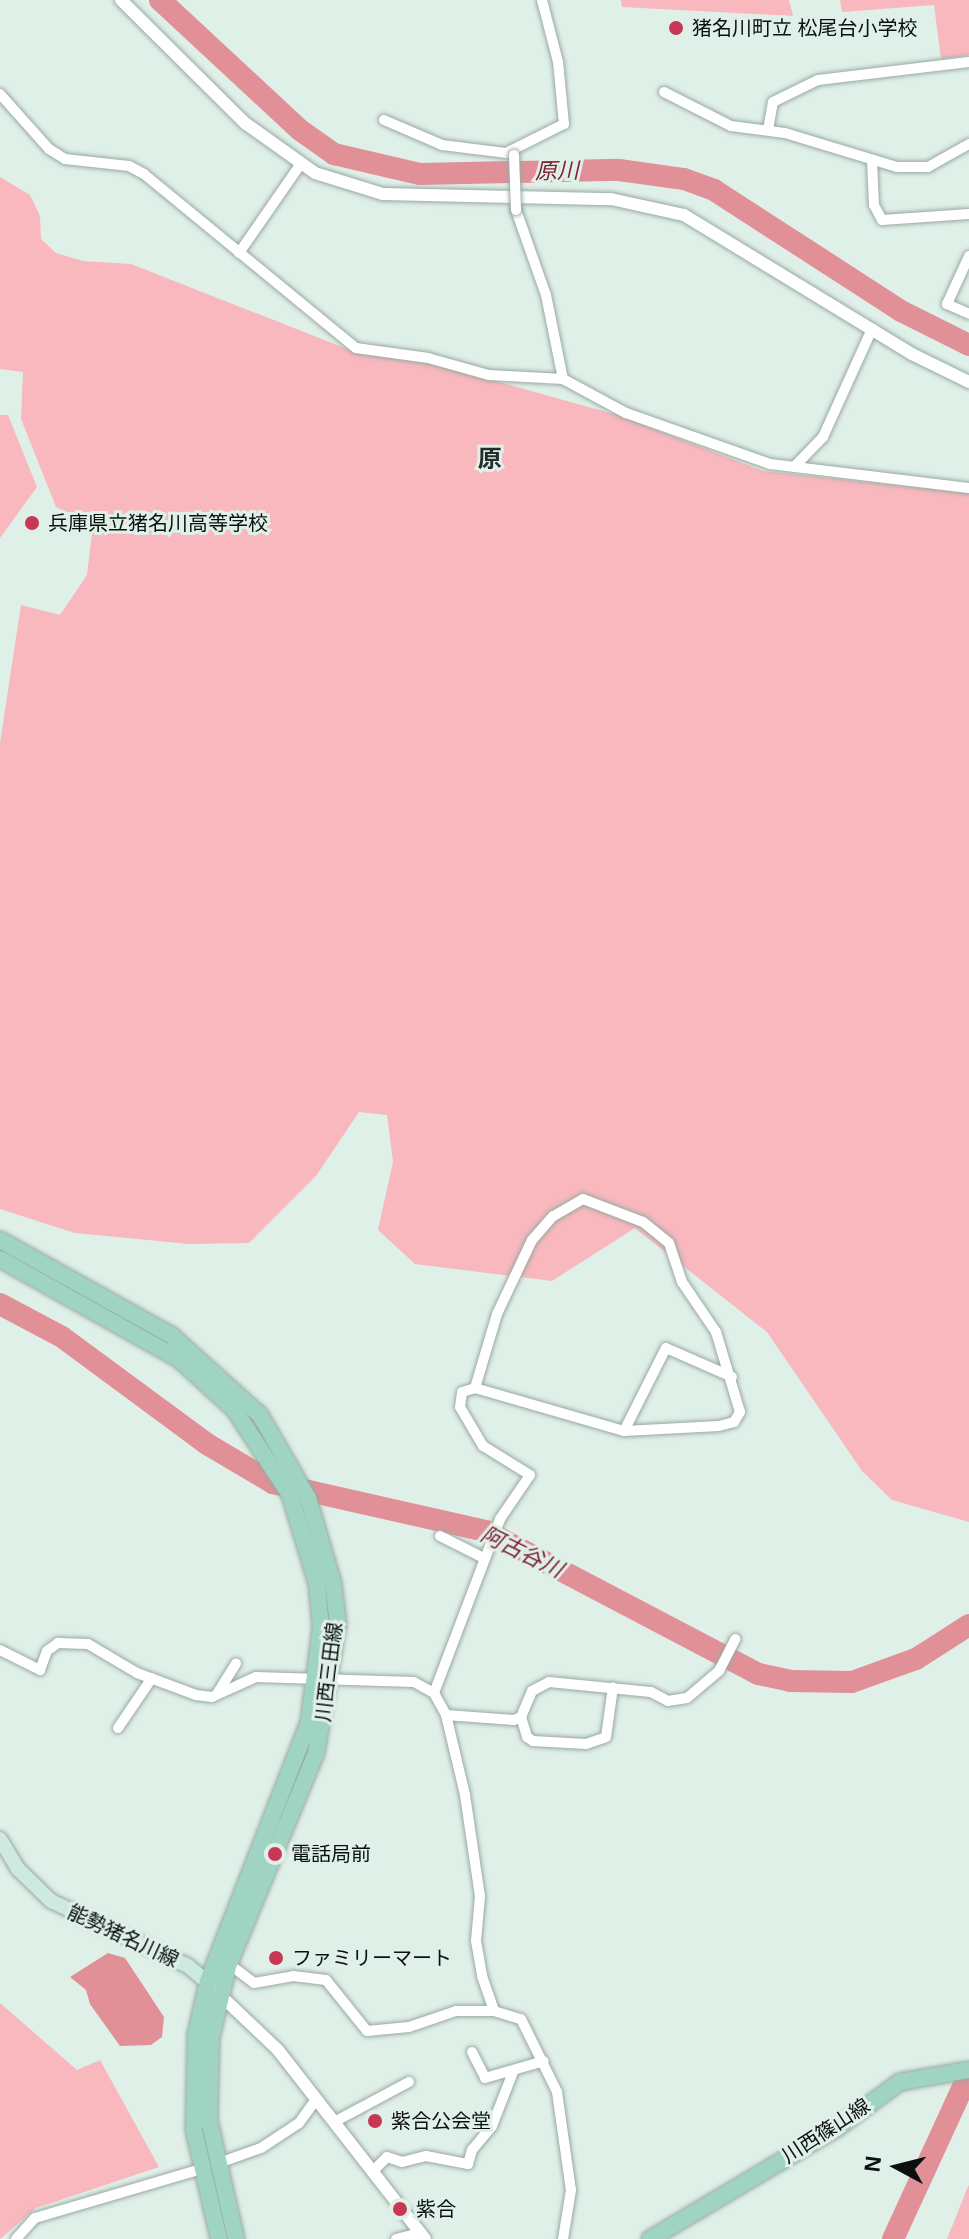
<!DOCTYPE html>
<meta charset="utf-8">
<style>
body{margin:0}
#map{position:relative;width:969px;height:2239px;overflow:hidden;background:#dff0e8;font-family:Arial,"Noto Sans JP",sans-serif}
div>[style]{position:absolute}
.green>*{inset:0;background:#f8b8be}
.water>*{inset:0;background:#e19098}
.river>*{height:22px;margin:-11px;padding:0 11px;transform-origin:11px;border-radius:11px;background:#e19098}
.roads{filter:drop-shadow(0 0 2px #9aa9a2) drop-shadow(0 0 2px #9aa9a2)}
.minor>*{height:10px;margin:-5px;padding:0 5px;transform-origin:5px;border-radius:5px;background:#fff}
.tertiary>*{height:12px;margin:-6px;padding:0 6px;transform-origin:6px;border-radius:6px;background:#fff}
.secondary>*{height:14px;margin:-7px;padding:0 7px;transform-origin:7px;border-radius:7px;background:#ceeae0}
.primary>*{height:16px;margin:-8px;padding:0 8px;transform-origin:8px;border-radius:8px;background:#9ed4c1}
.bridges{filter:drop-shadow(0 0 2px #9aa9a2) drop-shadow(0 0 2px #9aa9a2)}
.minor-bridge>*{height:10px;margin:-5px;padding:0 5px;transform-origin:5px;border-radius:5px;background:#fff}
.dots>*{width:22px;height:22px;translate:-50% -50%;box-sizing:border-box;border:4px solid #dff0e8;border-radius:50%}
span{translate:-50% -50%;white-space:nowrap;text-align:center;line-height:1.15;-webkit-text-stroke:6px #dff0e8;paint-order:stroke}
.poi-label{font-size:20px;color:#0b100e}
.left{translate:0 -50%;text-align:left}
.street-label{font-size:20px;color:#0b100e}
.water-label{font-size:22px;color:#7f2034;font-style:italic}
.quarter-label{font-size:24px;color:#222e29;font-weight:700}
.north{position:absolute;left:857px;top:2127px;width:80px;height:80px;-webkit-text-stroke:6px #dff0e8;paint-order:stroke;rotate:277deg;font-size:22px;font-weight:700;line-height:32px;text-align:center;color:#0b100e}
.north::after{content:'';display:block;margin:auto;width:28px;height:36px;background:#0b100e;clip-path:polygon(50% 0,100% 100%,50% 72%,0 100%)}
</style>
<div id="map">
<div class="green">
<div style="clip-path:polygon(621px 0,789px 0,793px 16px,622px 7px)"></div>
<div style="clip-path:polygon(840px 0,969px 0,969px 55px,941px 59px,934px 5px,842px 12px)"></div>
<div style="clip-path:polygon(0 177px,30px 195px,40px 216px,41px 239px,56px 253px,83px 261px,131px 264px,360px 354px,431px 363px,617px 415px,763px 471px,969px 493px,969px 1522px,892px 1500px,862px 1471px,767px 1332px,635px 1228px,552px 1281px,415px 1264px,378px 1230px,393px 1162px,387px 1115px,359px 1112px,316px 1176px,249px 1243px,189px 1244px,75px 1233px,0 1209px,0 743px,21px 605px,60px 615px,87px 575px,93px 525px,56px 507px,21px 419px,23px 372px,0 369px)"></div>
<div style="clip-path:polygon(0 415px,8px 415px,37px 487px,0 538px)"></div>
<div style="clip-path:polygon(0 2003px,77px 2070px,100px 2060px,159px 2167px,36px 2208px,0 2239px)"></div>
<div style="clip-path:polygon(969px 2185px,969px 2239px,947px 2239px,967px 2189px)"></div>
</div>
<div class="water">
<div style="clip-path:polygon(108px 1953px,125px 1958px,164px 2017px,162px 2037px,151px 2045px,120px 2046px,90px 2004px,86px 1990px,70px 1977px)"></div>
</div>
<div class="river">
<div style="left:160px;top:0;width:191px;rotate:42.9deg"></div>
<div style="left:300px;top:130px;width:42px;rotate:35.2deg"></div>
<div style="left:334px;top:154px;width:88px;rotate:13.1deg"></div>
<div style="left:420px;top:174px;width:199px;rotate:-1.2deg"></div>
<div style="left:619px;top:170px;width:66px;rotate:7.9deg"></div>
<div style="left:684px;top:179px;width:32px;rotate:20deg"></div>
<div style="left:714px;top:190px;width:223px;rotate:32.9deg"></div>
<div style="left:901px;top:311px;width:76px;rotate:26.6deg"></div>
<div style="left:0;top:1304px;width:70px;rotate:28deg"></div>
<div style="left:62px;top:1337px;width:180px;rotate:36.4deg"></div>
<div style="left:207px;top:1444px;width:77px;rotate:30.6deg"></div>
<div style="left:273px;top:1483px;width:218px;rotate:12.7deg"></div>
<div style="left:486px;top:1531px;width:307px;rotate:27.7deg"></div>
<div style="left:758px;top:1674px;width:33px;rotate:12deg"></div>
<div style="left:790px;top:1681px;width:62px;rotate:0.9deg"></div>
<div style="left:852px;top:1682px;width:68px;rotate:-19.8deg"></div>
<div style="left:916px;top:1659px;width:63px;rotate:-32.7deg"></div>
<div style="left:893px;top:2239px;width:182px;rotate:-65.3deg"></div>
</div>
<div class="roads">
<div class="minor">
<div style="left:664px;top:92px;width:75px;rotate:26.9deg"></div>
<div style="left:731px;top:126px;width:54px;rotate:7.4deg"></div>
<div style="left:785px;top:133px;width:117px;rotate:16.9deg"></div>
<div style="left:897px;top:167px;width:31px"></div>
<div style="left:928px;top:167px;width:47px;rotate:-29.3deg"></div>
<div style="left:0;top:94px;width:74px;rotate:48.3deg"></div>
<div style="left:49px;top:149px;width:19px;rotate:32deg"></div>
<div style="left:65px;top:159px;width:64px;rotate:6.2deg"></div>
<div style="left:129px;top:166px;width:17px;rotate:28deg"></div>
<div style="left:144px;top:174px;width:274px;rotate:39.4deg"></div>
<div style="left:356px;top:348px;width:73px;rotate:7.9deg"></div>
<div style="left:428px;top:358px;width:63px;rotate:15.6deg"></div>
<div style="left:489px;top:375px;width:74px;rotate:3.1deg"></div>
<div style="left:563px;top:379px;width:72px;rotate:28.4deg"></div>
<div style="left:626px;top:413px;width:153px;rotate:19.5deg"></div>
<div style="left:770px;top:464px;width:200px;rotate:6.9deg"></div>
<div style="left:384px;top:120px;width:63px;rotate:23.3deg"></div>
<div style="left:442px;top:145px;width:64px;rotate:7.1deg"></div>
<div style="left:506px;top:153px;width:65px;rotate:-26.6deg"></div>
<div style="left:564px;top:124px;width:62px;rotate:-95.5deg"></div>
<div style="left:558px;top:62px;width:64px;rotate:-104.5deg"></div>
<div style="left:768px;top:130px;width:28px;rotate:-80deg"></div>
<div style="left:773px;top:102px;width:50px;rotate:-26.1deg"></div>
<div style="left:818px;top:80px;width:152px;rotate:-6.8deg"></div>
<div style="left:872px;top:160px;width:45px;rotate:87.5deg"></div>
<div style="left:874px;top:205px;width:17px;rotate:62deg"></div>
<div style="left:882px;top:220px;width:87px;rotate:-3.9deg"></div>
<div style="left:516px;top:210px;width:90px;rotate:70.6deg"></div>
<div style="left:546px;top:295px;width:86px;rotate:78.6deg"></div>
<div style="left:239px;top:253px;width:107px;rotate:-55.3deg"></div>
<div style="left:969px;top:256px;width:53px;rotate:114.6deg"></div>
<div style="left:947px;top:304px;width:24px;rotate:24deg"></div>
<div style="left:794px;top:467px;width:42px;rotate:-46deg"></div>
<div style="left:823px;top:437px;width:119px;rotate:-65.6deg"></div>
<div style="left:624px;top:1431px;width:93px;rotate:-63.2deg"></div>
<div style="left:666px;top:1348px;width:72px;rotate:23.7deg"></div>
<div style="left:440px;top:1536px;width:49px;rotate:26.6deg"></div>
<div style="left:0;top:1650px;width:45px;rotate:26.6deg"></div>
<div style="left:40px;top:1670px;width:20px;rotate:-70deg"></div>
<div style="left:47px;top:1651px;width:14px;rotate:-36deg"></div>
<div style="left:58px;top:1643px;width:30px;rotate:2deg"></div>
<div style="left:88px;top:1644px;width:57px;rotate:30.6deg"></div>
<div style="left:137px;top:1673px;width:63px;rotate:20.4deg"></div>
<div style="left:196px;top:1695px;width:16px;rotate:7deg"></div>
<div style="left:212px;top:1697px;width:48px;rotate:-24.4deg"></div>
<div style="left:256px;top:1677px;width:158px;rotate:1.8deg"></div>
<div style="left:414px;top:1682px;width:23px;rotate:29deg"></div>
<div style="left:434px;top:1693px;width:25px;rotate:61deg"></div>
<div style="left:446px;top:1715px;width:82px;rotate:76.6deg"></div>
<div style="left:465px;top:1795px;width:102px;rotate:81.6deg"></div>
<div style="left:480px;top:1896px;width:45px;rotate:95.1deg"></div>
<div style="left:476px;top:1941px;width:36px;rotate:80deg"></div>
<div style="left:482px;top:1976px;width:37px;rotate:71deg"></div>
<div style="left:494px;top:2011px;width:28px;rotate:17deg"></div>
<div style="left:521px;top:2019px;width:81px;rotate:63.7deg"></div>
<div style="left:557px;top:2092px;width:99px;rotate:81.9deg"></div>
<div style="left:571px;top:2190px;width:50px;rotate:99.3deg"></div>
<div style="left:434px;top:1693px;width:186px;rotate:-69.2deg"></div>
<div style="left:500px;top:1519px;width:53px;rotate:-55.7deg"></div>
<div style="left:530px;top:1475px;width:55px;rotate:-148.3deg"></div>
<div style="left:483px;top:1446px;width:45px;rotate:-120.5deg"></div>
<div style="left:460px;top:1407px;width:15px;rotate:-82deg"></div>
<div style="left:462px;top:1392px;width:14px;rotate:-17deg"></div>
<div style="left:475px;top:1388px;width:155px;rotate:16.1deg"></div>
<div style="left:624px;top:1431px;width:95px;rotate:-3deg"></div>
<div style="left:719px;top:1426px;width:16px;rotate:-15deg"></div>
<div style="left:734px;top:1422px;width:12px;rotate:-59deg"></div>
<div style="left:740px;top:1412px;width:84px;rotate:-106.7deg"></div>
<div style="left:716px;top:1332px;width:60px;rotate:-124.2deg"></div>
<div style="left:682px;top:1282px;width:41px;rotate:-108.4deg"></div>
<div style="left:669px;top:1243px;width:33px;rotate:-141deg"></div>
<div style="left:643px;top:1222px;width:64px;rotate:-159deg"></div>
<div style="left:583px;top:1199px;width:34px;rotate:150deg"></div>
<div style="left:553px;top:1216px;width:32px;rotate:131deg"></div>
<div style="left:532px;top:1240px;width:82px;rotate:115.3deg"></div>
<div style="left:497px;top:1314px;width:77px;rotate:106.6deg"></div>
<div style="left:217px;top:1694px;width:36px;rotate:-58deg"></div>
<div style="left:446px;top:1715px;width:68px;rotate:4.2deg"></div>
<div style="left:514px;top:1720px;width:8px;rotate:-23deg"></div>
<div style="left:521px;top:1717px;width:28px;rotate:-67deg"></div>
<div style="left:532px;top:1691px;width:19px;rotate:-28deg"></div>
<div style="left:549px;top:1682px;width:102px;rotate:5.6deg"></div>
<div style="left:651px;top:1692px;width:19px;rotate:28deg"></div>
<div style="left:668px;top:1701px;width:19px;rotate:-9deg"></div>
<div style="left:687px;top:1698px;width:42px;rotate:-40.2deg"></div>
<div style="left:719px;top:1671px;width:36px;rotate:-63deg"></div>
<div style="left:521px;top:1717px;width:21px;rotate:73deg"></div>
<div style="left:527px;top:1737px;width:7px;rotate:34deg"></div>
<div style="left:533px;top:1741px;width:53px;rotate:3.2deg"></div>
<div style="left:586px;top:1744px;width:21px;rotate:-19deg"></div>
<div style="left:606px;top:1737px;width:50px;rotate:-82deg"></div>
<div style="left:118px;top:1728px;width:60px;rotate:-55.8deg"></div>
<div style="left:229px;top:1964px;width:31px;rotate:37deg"></div>
<div style="left:254px;top:1983px;width:40px;rotate:-10deg"></div>
<div style="left:293px;top:1976px;width:33px;rotate:7deg"></div>
<div style="left:326px;top:1980px;width:65px;rotate:51.2deg"></div>
<div style="left:367px;top:2031px;width:42px;rotate:-5.4deg"></div>
<div style="left:409px;top:2027px;width:50px;rotate:-18.8deg"></div>
<div style="left:456px;top:2011px;width:38px"></div>
<div style="left:472px;top:2052px;width:29px;rotate:63deg"></div>
<div style="left:485px;top:2078px;width:61px;rotate:-16.1deg"></div>
<div style="left:334px;top:2122px;width:85px;rotate:-28.1deg"></div>
<div style="left:216px;top:2164px;width:48px;rotate:-19.6deg"></div>
<div style="left:261px;top:2148px;width:45px;rotate:-33.3deg"></div>
<div style="left:299px;top:2123px;width:29px;rotate:-54deg"></div>
<div style="left:372px;top:2172px;width:21px;rotate:-45deg"></div>
<div style="left:387px;top:2157px;width:16px;rotate:18deg"></div>
<div style="left:402px;top:2162px;width:25px;rotate:-14deg"></div>
<div style="left:426px;top:2156px;width:43px;rotate:10.8deg"></div>
<div style="left:468px;top:2164px;width:15px;rotate:-74deg"></div>
<div style="left:472px;top:2150px;width:31px;rotate:-50deg"></div>
<div style="left:492px;top:2126px;width:58px;rotate:-68.7deg"></div>
<div style="left:16px;top:2239px;width:28px;rotate:-48deg"></div>
<div style="left:35px;top:2218px;width:173px;rotate:-16.4deg"></div>
<div style="left:396px;top:2239px;width:25px;rotate:-14deg"></div>
</div>
<div class="tertiary">
<div style="left:121px;top:0;width:175px;rotate:44.8deg"></div>
<div style="left:245px;top:123px;width:86px;rotate:35.5deg"></div>
<div style="left:315px;top:173px;width:71px;rotate:17.2deg"></div>
<div style="left:383px;top:194px;width:228px;rotate:1.3deg"></div>
<div style="left:611px;top:199px;width:75px;rotate:12.4deg"></div>
<div style="left:684px;top:215px;width:267px;rotate:31.4deg"></div>
<div style="left:912px;top:354px;width:64px;rotate:26.2deg"></div>
<div style="left:219px;top:1994px;width:81px;rotate:43.5deg"></div>
<div style="left:278px;top:2050px;width:239px;rotate:52.1deg"></div>
</div>
<div class="secondary">
<div style="left:0;top:1839px;width:35px;rotate:59deg"></div>
<div style="left:18px;top:1869px;width:46px;rotate:44.1deg"></div>
<div style="left:51px;top:1901px;width:152px;rotate:25.4deg"></div>
<div style="left:188px;top:1966px;width:34px;rotate:40deg"></div>
</div>
<div class="primary">
<div style="left:0;top:1240px;width:196px;rotate:29.1deg"></div>
<div style="left:171px;top:1335px;width:120px;rotate:42deg"></div>
<div style="left:260px;top:1415px;width:96px;rotate:60deg"></div>
<div style="left:308px;top:1498px;width:89px;rotate:73.6deg"></div>
<div style="left:333px;top:1583px;width:40px;rotate:82.9deg"></div>
<div style="left:338px;top:1623px;width:132px;rotate:99.6deg"></div>
<div style="left:316px;top:1753px;width:231px;rotate:112.4deg"></div>
<div style="left:228px;top:1967px;width:73px;rotate:103.5deg"></div>
<div style="left:211px;top:2038px;width:82px;rotate:91.4deg"></div>
<div style="left:209px;top:2120px;width:122px;rotate:77.2deg"></div>
<div style="left:0;top:1259px;width:205px;rotate:29.2deg"></div>
<div style="left:179px;top:1359px;width:74px;rotate:42.3deg"></div>
<div style="left:234px;top:1409px;width:103px;rotate:56.9deg"></div>
<div style="left:290px;top:1495px;width:93px;rotate:73.1deg"></div>
<div style="left:317px;top:1584px;width:43px;rotate:84.7deg"></div>
<div style="left:321px;top:1627px;width:96px;rotate:97.2deg"></div>
<div style="left:309px;top:1722px;width:278px;rotate:111.3deg"></div>
<div style="left:208px;top:1981px;width:54px;rotate:102.8deg"></div>
<div style="left:196px;top:2034px;width:96px;rotate:91.2deg"></div>
<div style="left:194px;top:2130px;width:112px;rotate:77.1deg"></div>
<div style="left:650px;top:2239px;width:217px;rotate:-30.7deg"></div>
<div style="left:837px;top:2128px;width:78px;rotate:-36.1deg"></div>
<div style="left:900px;top:2082px;width:70px;rotate:-9.9deg"></div>
</div>
</div>
<div class="bridges">
<div class="minor-bridge">
<div style="left:514px;top:155px;width:55px;rotate:87.9deg"></div>
</div>
</div>
<div class="dots">
<div style="left:676px;top:28px;background:#c83856"></div>
<div style="left:32px;top:523px;background:#c83856"></div>
<div style="left:275px;top:1854px;background:#c83856"></div>
<div style="left:276px;top:1958px;background:#c83856"></div>
<div style="left:375px;top:2121px;background:#c83856"></div>
<div style="left:400px;top:2209px;background:#c83856"></div>
</div>
<div class="poi-label">
<span class="left" style="left:692px;top:28px">猪名川町立 松尾台小学校</span>
<span class="left" style="left:48px;top:523px">兵庫県立猪名川高等学校</span>
<span class="left" style="left:291px;top:1854px">電話局前</span>
<span class="left" style="left:292px;top:1958px">ファミリーマート</span>
<span class="left" style="left:391px;top:2121px">紫合公会堂</span>
<span class="left" style="left:416px;top:2209px">紫合</span>
</div>
<div class="street-label">
<span style="left:329px;top:1672px;rotate:-83deg">川西三田線</span>
<span style="left:123px;top:1936px;rotate:25deg">能勢猪名川線</span>
<span style="left:826px;top:2131px;rotate:-33deg">川西篠山線</span>
</div>
<div class="water-label">
<span style="left:557px;top:171px;rotate:-1deg">原川</span>
<span style="left:522px;top:1552px;rotate:26deg">阿古谷川</span>
</div>
<div class="quarter-label">
<span style="left:490px;top:459px">原</span>
</div>
<div class="north">N</div>
</div>
